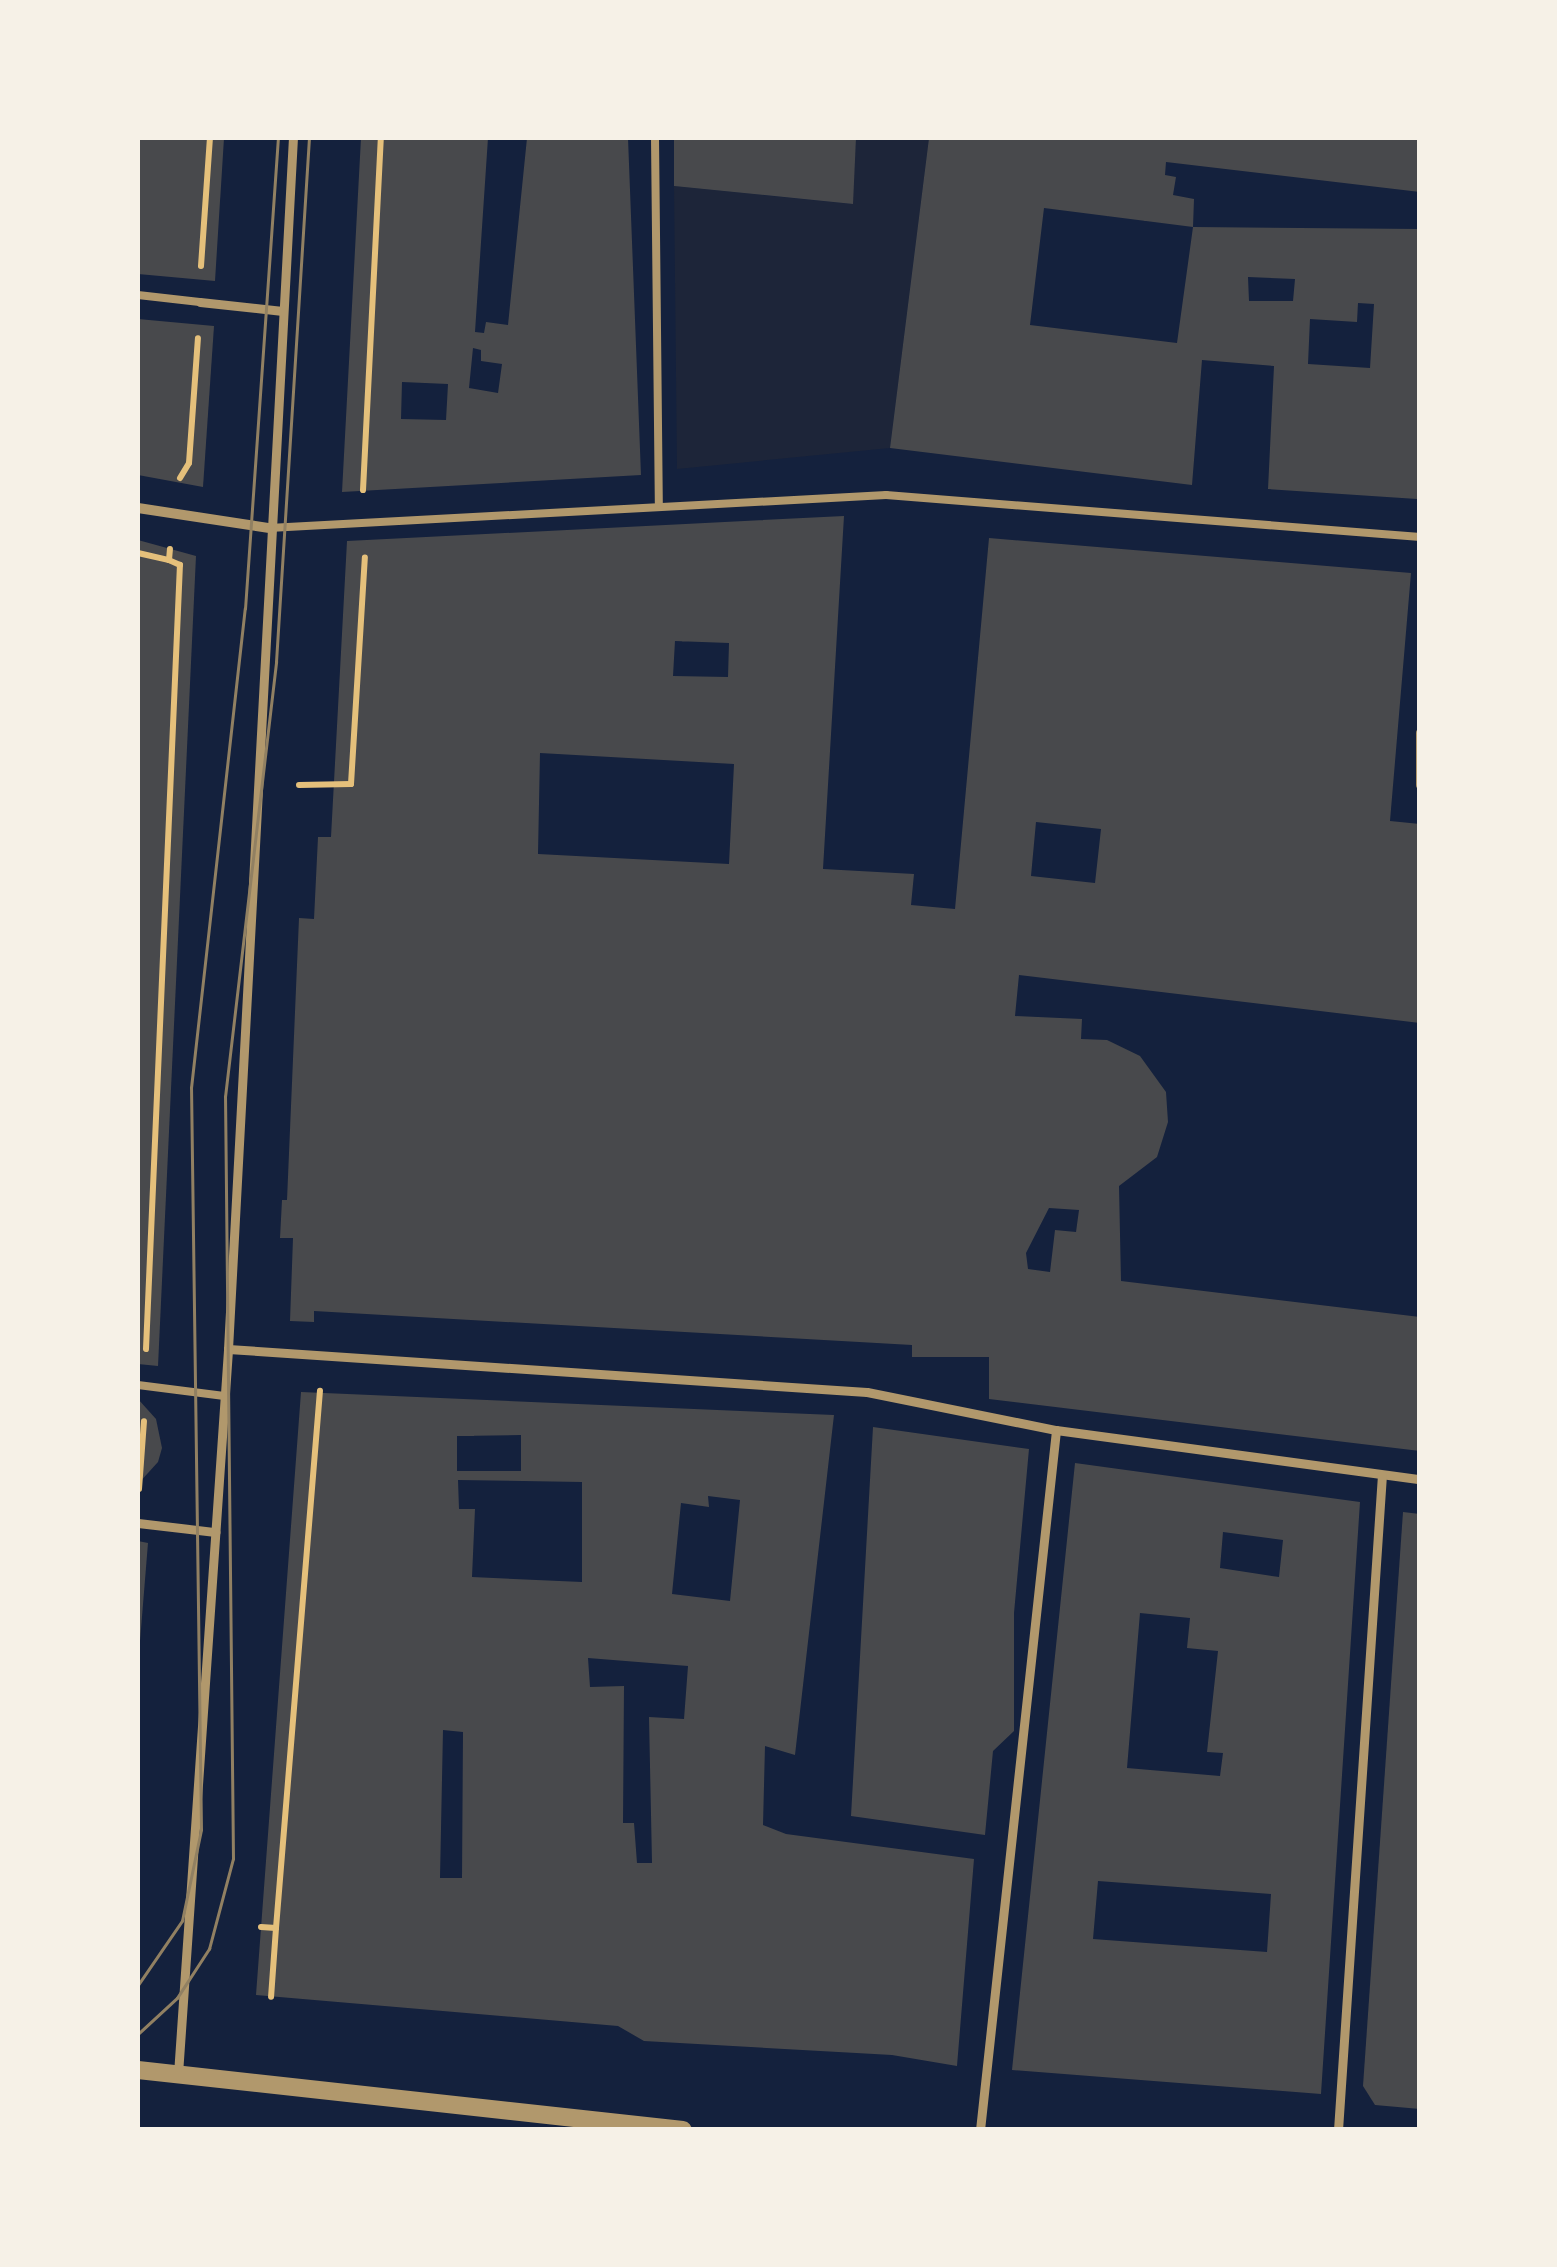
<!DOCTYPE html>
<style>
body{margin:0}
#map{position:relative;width:1557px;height:2267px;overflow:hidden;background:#14213d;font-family:"PT Sans Narrow",sans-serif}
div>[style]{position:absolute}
.green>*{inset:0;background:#1d2539}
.building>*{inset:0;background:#48494c}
.path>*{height:6px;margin:-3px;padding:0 3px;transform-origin:3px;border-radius:3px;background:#e5c07b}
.service>*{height:8px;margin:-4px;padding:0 4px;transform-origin:4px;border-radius:4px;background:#b1986c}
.pedestrian>*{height:9px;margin:-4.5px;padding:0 4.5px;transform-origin:4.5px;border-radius:4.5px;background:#b1986c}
.minor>*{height:10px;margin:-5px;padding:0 5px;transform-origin:5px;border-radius:5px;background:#b1986c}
.tertiary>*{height:18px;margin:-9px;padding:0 9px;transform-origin:9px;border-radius:9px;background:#b1986c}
.tram>*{height:2.5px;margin:-1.25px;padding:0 1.25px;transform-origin:1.25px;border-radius:1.25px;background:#918062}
span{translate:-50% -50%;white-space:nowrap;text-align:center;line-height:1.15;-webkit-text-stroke:8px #f6f1e7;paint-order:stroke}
.frame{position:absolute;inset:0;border:140px solid #f6f1e7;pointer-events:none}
</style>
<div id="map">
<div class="green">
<div style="clip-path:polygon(856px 138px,929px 138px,890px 448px,677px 469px,674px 186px,852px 204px)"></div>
</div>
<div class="building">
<div style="clip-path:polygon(138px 138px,224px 138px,215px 281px,138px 274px)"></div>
<div style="clip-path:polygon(evenodd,361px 138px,488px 138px,475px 332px,484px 333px,486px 322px,508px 325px,527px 138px,628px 138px,641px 475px,342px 492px,361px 138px,473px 348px,481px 350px,481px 361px,502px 364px,498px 393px,469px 388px,473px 348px,361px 138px,402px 382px,448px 384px,446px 420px,401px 419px,402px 382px)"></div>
<div style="clip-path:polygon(674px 138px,856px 138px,853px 204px,674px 186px)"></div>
<div style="clip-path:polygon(evenodd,929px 138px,1420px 138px,1420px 192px,1166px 162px,1165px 175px,1176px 177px,1173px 195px,1194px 199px,1193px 227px,1044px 208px,1030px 325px,1177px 343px,1193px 227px,1420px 229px,1417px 499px,1268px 489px,1274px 366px,1202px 360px,1192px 485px,890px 448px,929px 138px,1248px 277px,1295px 279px,1293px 301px,1249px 301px,1248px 277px,929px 138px,1358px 303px,1374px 304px,1370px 368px,1308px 364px,1310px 319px,1357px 322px,1358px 303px)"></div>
<div style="clip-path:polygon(138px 319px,214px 326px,203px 487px,138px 475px)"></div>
<div style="clip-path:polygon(evenodd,844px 516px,823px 869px,914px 874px,911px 905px,955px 909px,989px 538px,1411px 573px,1390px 821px,1420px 824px,1420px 1023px,1019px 975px,1015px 1016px,1082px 1019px,1081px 1039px,1107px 1040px,1140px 1056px,1166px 1092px,1168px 1122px,1157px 1157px,1119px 1186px,1121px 1281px,1420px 1317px,1420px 1451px,989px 1399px,989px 1357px,912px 1357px,912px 1345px,314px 1311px,314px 1322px,290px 1321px,293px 1238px,280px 1238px,282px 1200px,287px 1200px,299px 918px,314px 919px,318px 837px,331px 837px,347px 541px,844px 516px,675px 641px,729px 643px,728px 677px,673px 676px,675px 641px,844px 516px,540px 753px,734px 764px,729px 864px,538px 854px,540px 753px,844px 516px,1036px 822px,1101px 829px,1095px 883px,1031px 876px,1036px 822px,844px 516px,1049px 1208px,1079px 1210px,1076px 1232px,1055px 1230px,1050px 1272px,1028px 1269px,1026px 1253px,1049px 1208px)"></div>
<div style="clip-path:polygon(138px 540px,196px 556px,158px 1366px,138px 1364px)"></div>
<div style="clip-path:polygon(evenodd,301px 1392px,834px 1415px,795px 1755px,765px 1746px,763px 1825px,786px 1834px,974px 1859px,957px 2066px,892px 2055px,644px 2041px,618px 2026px,256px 1995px,301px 1392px,521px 1435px,521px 1471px,457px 1471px,457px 1436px,521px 1435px,301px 1392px,458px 1480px,582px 1482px,582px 1582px,472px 1577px,475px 1509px,459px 1509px,458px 1480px,301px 1392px,708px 1496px,740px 1500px,730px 1601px,672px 1594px,681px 1503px,709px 1507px,708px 1496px,301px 1392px,588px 1658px,688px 1666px,684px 1719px,649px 1717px,652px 1863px,637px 1863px,634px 1823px,623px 1823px,624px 1686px,590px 1687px,588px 1658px,301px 1392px,443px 1730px,463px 1732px,462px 1878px,440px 1878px,443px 1730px)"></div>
<div style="clip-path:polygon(138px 1399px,156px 1419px,162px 1448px,158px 1462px,138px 1484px)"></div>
<div style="clip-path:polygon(873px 1427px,1029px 1449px,1014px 1613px,1014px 1731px,993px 1751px,985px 1835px,851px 1816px)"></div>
<div style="clip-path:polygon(evenodd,1075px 1463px,1360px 1502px,1321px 2094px,1012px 2070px,1075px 1463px,1223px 1532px,1283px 1540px,1279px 1577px,1220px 1568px,1223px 1532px,1075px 1463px,1140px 1613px,1190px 1618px,1187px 1648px,1218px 1651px,1207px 1752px,1223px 1753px,1220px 1776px,1127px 1768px,1140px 1613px,1075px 1463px,1098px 1881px,1271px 1894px,1267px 1952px,1093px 1939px,1098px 1881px)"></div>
<div style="clip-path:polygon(1403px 1512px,1420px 1514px,1420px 2109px,1375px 2105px,1363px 2086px)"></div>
<div style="clip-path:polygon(138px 1541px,148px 1543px,140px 1641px,138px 1641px)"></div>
</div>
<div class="path">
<div style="left:201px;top:266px;width:128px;rotate:-86deg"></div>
<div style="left:180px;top:478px;width:17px;rotate:-59deg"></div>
<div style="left:189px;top:463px;width:125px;rotate:-85.9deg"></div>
<div style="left:363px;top:490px;width:352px;rotate:-87.1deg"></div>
<div style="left:138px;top:553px;width:32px;rotate:13deg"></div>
<div style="left:299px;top:785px;width:52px;rotate:-1.1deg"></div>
<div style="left:351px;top:784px;width:227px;rotate:-86.5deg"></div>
<div style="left:146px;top:1349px;width:785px;rotate:-87.52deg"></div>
<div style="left:180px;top:565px;width:12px;rotate:-156deg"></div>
<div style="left:169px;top:560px;width:11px;rotate:-85deg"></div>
<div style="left:139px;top:1489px;width:68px;rotate:-85.8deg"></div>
<div style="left:261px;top:1927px;width:15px;rotate:4deg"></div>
<div style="left:276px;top:1928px;width:69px;rotate:94.1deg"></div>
<div style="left:276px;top:1928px;width:539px;rotate:-85.32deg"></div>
</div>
<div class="service">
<div style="left:655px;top:138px;width:365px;rotate:89.4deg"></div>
<div style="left:138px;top:295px;width:62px;rotate:6.4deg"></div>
<div style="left:269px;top:528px;width:618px;rotate:-3.06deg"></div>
<div style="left:886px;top:495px;width:536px;rotate:4.5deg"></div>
<div style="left:1420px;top:733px;width:52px;rotate:90deg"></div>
<div style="left:138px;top:1385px;width:87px;rotate:7.3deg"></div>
</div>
<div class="pedestrian">
<div style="left:200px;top:302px;width:83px;rotate:6.2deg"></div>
<div style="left:228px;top:1349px;width:640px;rotate:3.85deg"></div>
<div style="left:867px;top:1392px;width:193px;rotate:11.4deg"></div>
<div style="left:1056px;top:1430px;width:367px;rotate:7.7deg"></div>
<div style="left:138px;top:1523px;width:78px;rotate:6.7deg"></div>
<div style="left:178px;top:2074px;width:727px;rotate:-86.05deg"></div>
<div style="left:228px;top:1349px;width:1213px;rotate:-86.93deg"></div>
<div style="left:980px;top:2130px;width:704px;rotate:-83.8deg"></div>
<div style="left:1338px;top:2130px;width:656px;rotate:-86.16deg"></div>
</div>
<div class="minor">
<div style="left:138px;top:508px;width:133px;rotate:8.7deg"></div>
</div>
<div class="tertiary">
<div style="left:138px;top:2070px;width:548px;rotate:6.28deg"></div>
</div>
<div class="tram">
<div style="left:138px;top:1985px;width:78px;rotate:-55.5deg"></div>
<div style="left:182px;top:1921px;width:93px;rotate:-78.2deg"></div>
<div style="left:201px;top:1830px;width:742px;rotate:-90.77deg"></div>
<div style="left:191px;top:1088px;width:482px;rotate:-83.6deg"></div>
<div style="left:245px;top:609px;width:472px;rotate:-86deg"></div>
<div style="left:138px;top:2034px;width:53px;rotate:-42.7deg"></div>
<div style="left:177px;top:1998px;width:59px;rotate:-56.9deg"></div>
<div style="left:209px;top:1949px;width:93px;rotate:-75.1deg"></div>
<div style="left:233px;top:1859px;width:762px;rotate:-90.6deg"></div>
<div style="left:225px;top:1097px;width:438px;rotate:-83.3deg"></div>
<div style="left:276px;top:662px;width:525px;rotate:-86.4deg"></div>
</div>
<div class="frame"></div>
</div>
